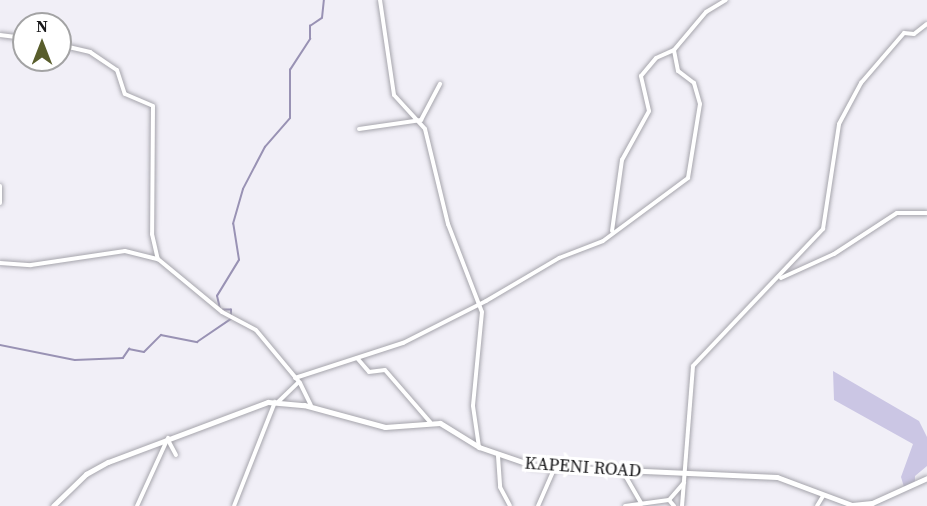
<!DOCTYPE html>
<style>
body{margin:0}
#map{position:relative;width:927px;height:506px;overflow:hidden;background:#f1eff7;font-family:"Source Serif 4",serif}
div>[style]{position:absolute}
.green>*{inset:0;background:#cbc6e4}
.stream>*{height:1.5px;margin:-0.75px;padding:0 0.75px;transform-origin:0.75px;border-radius:0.75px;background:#9992b4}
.roads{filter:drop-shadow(0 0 2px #a5a4ab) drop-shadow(0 0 2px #a5a4ab)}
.street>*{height:4px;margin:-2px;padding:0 2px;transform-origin:2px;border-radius:2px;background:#fff}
.secondary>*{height:5px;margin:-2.5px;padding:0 2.5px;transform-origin:2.5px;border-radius:2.5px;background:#fff}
span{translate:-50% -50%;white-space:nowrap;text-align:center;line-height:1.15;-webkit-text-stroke:6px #fff;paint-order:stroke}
.street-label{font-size:18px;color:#19191b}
.north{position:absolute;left:12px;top:12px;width:60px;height:60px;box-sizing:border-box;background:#fff;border:2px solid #a3a3a4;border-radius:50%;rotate:0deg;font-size:16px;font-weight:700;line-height:24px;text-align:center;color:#19191b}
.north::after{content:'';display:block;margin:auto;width:21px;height:27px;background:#585d2b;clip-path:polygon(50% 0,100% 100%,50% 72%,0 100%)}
</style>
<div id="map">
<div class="green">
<div style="clip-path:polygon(833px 371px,919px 421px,927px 437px,927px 466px,915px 476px,915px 484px,904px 487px,901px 477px,913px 444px,834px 400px)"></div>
</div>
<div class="stream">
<div style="left:220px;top:309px;width:13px;rotate:-103deg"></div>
<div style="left:217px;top:296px;width:42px;rotate:-58.6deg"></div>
<div style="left:239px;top:260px;width:36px;rotate:-99deg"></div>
<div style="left:233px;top:224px;width:36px;rotate:-74deg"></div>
<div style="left:243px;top:189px;width:47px;rotate:-62.4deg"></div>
<div style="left:265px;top:147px;width:38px;rotate:-49deg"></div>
<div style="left:290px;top:118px;width:48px;rotate:-90deg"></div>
<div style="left:290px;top:70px;width:37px;rotate:-57deg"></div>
<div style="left:310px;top:39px;width:13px;rotate:-90deg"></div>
<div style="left:310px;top:26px;width:14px;rotate:-34deg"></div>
<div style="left:322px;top:18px;width:18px;rotate:-84deg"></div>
<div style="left:0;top:345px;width:76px;rotate:11.3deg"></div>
<div style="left:75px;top:360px;width:48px;rotate:-2.4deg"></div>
<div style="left:123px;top:358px;width:11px;rotate:-56deg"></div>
<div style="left:129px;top:349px;width:15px;rotate:11deg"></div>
<div style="left:144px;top:352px;width:24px;rotate:-45deg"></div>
<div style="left:161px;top:335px;width:37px;rotate:11deg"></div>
<div style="left:197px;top:342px;width:41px;rotate:-34.1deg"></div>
<div style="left:231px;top:319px;width:9px;rotate:-90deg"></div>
<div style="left:231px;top:310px;width:8px;rotate:180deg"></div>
</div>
<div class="roads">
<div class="street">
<div style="left:380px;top:0;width:96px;rotate:81.6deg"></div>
<div style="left:394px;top:95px;width:46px;rotate:47.6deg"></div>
<div style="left:425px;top:129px;width:98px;rotate:76.4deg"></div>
<div style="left:448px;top:224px;width:94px;rotate:68.9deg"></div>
<div style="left:482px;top:312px;width:94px;rotate:95.5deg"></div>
<div style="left:473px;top:406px;width:41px;rotate:81.7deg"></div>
<div style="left:0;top:35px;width:24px;rotate:7deg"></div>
<div style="left:60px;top:45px;width:31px;rotate:13deg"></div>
<div style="left:90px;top:52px;width:32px;rotate:34deg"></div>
<div style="left:117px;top:70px;width:25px;rotate:72deg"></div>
<div style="left:125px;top:94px;width:30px;rotate:23deg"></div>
<div style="left:153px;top:106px;width:128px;rotate:90.4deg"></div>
<div style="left:152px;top:234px;width:26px;rotate:77deg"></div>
<div style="left:359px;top:129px;width:63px;rotate:-8.3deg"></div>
<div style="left:421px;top:120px;width:41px;rotate:-62.2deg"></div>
<div style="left:0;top:186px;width:17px;rotate:90deg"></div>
<div style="left:612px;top:231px;width:72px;rotate:-82deg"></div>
<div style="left:622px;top:160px;width:56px;rotate:-61.1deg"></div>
<div style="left:649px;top:111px;width:36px;rotate:-103deg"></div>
<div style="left:641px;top:76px;width:23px;rotate:-50deg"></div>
<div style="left:656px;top:58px;width:20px;rotate:-24deg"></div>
<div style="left:0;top:263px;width:31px;rotate:4deg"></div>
<div style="left:31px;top:265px;width:95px;rotate:-8.5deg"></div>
<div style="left:125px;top:251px;width:34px;rotate:14deg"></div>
<div style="left:158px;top:259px;width:83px;rotate:39.6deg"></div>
<div style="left:222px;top:312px;width:38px;rotate:28deg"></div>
<div style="left:256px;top:330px;width:69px;rotate:50.3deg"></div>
<div style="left:300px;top:383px;width:25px;rotate:64deg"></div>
<div style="left:781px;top:278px;width:58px;rotate:-24.4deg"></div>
<div style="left:834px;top:254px;width:75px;rotate:-33.1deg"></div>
<div style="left:897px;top:213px;width:30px"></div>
<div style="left:357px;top:358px;width:18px;rotate:49deg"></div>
<div style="left:369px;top:372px;width:16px;rotate:-7deg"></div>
<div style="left:385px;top:370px;width:69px;rotate:49.1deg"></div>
<div style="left:295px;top:378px;width:114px;rotate:-18deg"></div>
<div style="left:403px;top:343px;width:93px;rotate:-26.8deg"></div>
<div style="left:486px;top:301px;width:85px;rotate:-30.5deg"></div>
<div style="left:559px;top:258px;width:47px;rotate:-21.1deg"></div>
<div style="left:603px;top:241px;width:106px;rotate:-36.5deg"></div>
<div style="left:688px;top:178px;width:75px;rotate:-80.8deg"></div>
<div style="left:700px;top:104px;width:22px;rotate:-106deg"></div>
<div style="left:694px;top:83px;width:20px;rotate:-143deg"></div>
<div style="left:678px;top:71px;width:21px;rotate:-101deg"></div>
<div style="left:674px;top:50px;width:50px;rotate:-49.9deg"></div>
<div style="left:706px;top:12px;width:23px;rotate:-31deg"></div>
<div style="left:278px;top:402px;width:29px;rotate:-44deg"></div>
<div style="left:168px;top:440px;width:17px;rotate:62deg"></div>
<div style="left:498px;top:456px;width:31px;rotate:86deg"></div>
<div style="left:500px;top:487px;width:21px;rotate:62deg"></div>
<div style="left:622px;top:470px;width:39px;rotate:60deg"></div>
<div style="left:669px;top:500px;width:8px;rotate:50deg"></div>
<div style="left:137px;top:506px;width:75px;rotate:-65.5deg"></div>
<div style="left:234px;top:506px;width:112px;rotate:-68.5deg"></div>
<div style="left:538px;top:506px;width:43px;rotate:-66.4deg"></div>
<div style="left:625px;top:506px;width:44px;rotate:-7.8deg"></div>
<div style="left:669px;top:500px;width:23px;rotate:-49deg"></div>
<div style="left:682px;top:506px;width:140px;rotate:-85.5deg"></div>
<div style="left:693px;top:366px;width:189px;rotate:-46.5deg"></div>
<div style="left:823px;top:229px;width:106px;rotate:-81.3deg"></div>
<div style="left:839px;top:124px;width:47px;rotate:-61.8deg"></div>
<div style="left:861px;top:83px;width:66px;rotate:-49.3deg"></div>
<div style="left:904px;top:33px;width:10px;rotate:6deg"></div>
<div style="left:914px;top:34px;width:16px;rotate:-38deg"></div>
<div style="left:817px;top:506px;width:12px;rotate:-59deg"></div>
</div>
<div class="secondary">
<div style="left:53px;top:506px;width:46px;rotate:-44.1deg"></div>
<div style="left:86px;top:474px;width:25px;rotate:-29deg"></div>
<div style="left:108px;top:462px;width:171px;rotate:-20.6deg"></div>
<div style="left:268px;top:402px;width:36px;rotate:5deg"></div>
<div style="left:304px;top:405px;width:84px;rotate:15.2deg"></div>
<div style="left:385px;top:427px;width:55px;rotate:-4.2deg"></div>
<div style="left:440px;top:423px;width:46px;rotate:31.6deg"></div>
<div style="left:479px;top:447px;width:58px;rotate:19.1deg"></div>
<div style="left:534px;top:466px;width:243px;rotate:2.6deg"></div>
<div style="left:777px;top:477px;width:80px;rotate:20.5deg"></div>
<div style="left:852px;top:505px;width:20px;rotate:-6deg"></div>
<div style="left:872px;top:503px;width:60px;rotate:-24.4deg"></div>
</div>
</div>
<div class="street-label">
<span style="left:583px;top:467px;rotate:4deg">KAPENI ROAD</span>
</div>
<div class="north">N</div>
</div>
